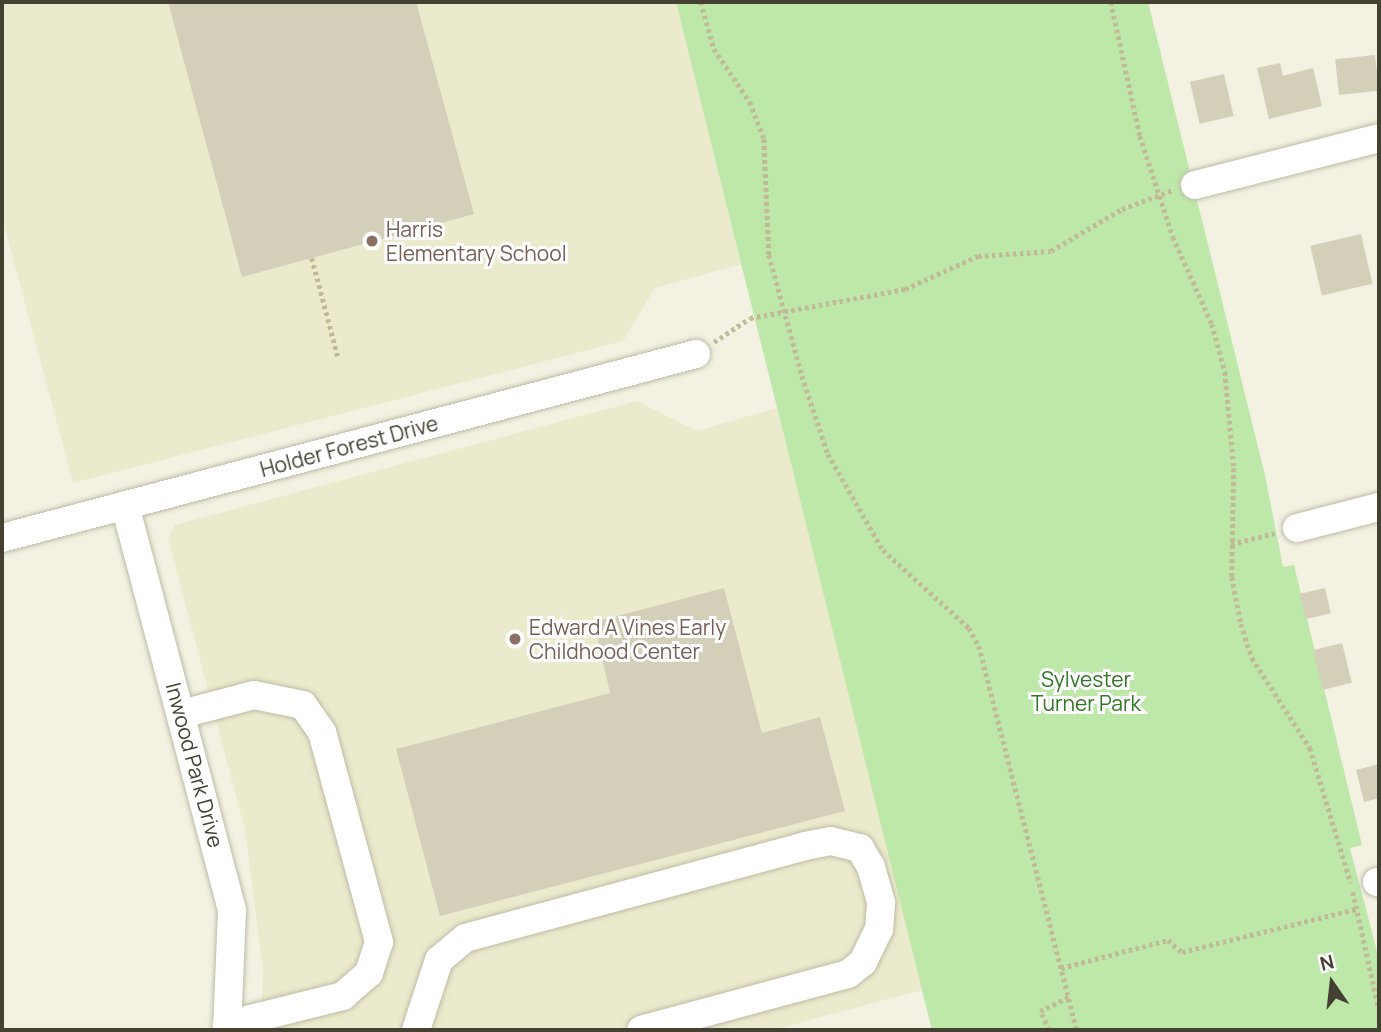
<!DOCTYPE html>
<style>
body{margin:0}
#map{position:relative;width:1381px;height:1032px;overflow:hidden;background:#f2f1e2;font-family:Manrope,sans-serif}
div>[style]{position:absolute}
.education>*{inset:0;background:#eceacc}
.green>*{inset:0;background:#bde8a9}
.building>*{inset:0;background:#d4cfb8;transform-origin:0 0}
.path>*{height:4.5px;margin-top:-2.25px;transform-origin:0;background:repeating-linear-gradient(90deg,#c0bb96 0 3.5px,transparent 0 7px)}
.roads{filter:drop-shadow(0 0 2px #bdbba5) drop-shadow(0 0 2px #bdbba5)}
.minor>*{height:28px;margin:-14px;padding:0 14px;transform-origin:14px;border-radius:14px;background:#fff}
.dots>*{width:19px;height:19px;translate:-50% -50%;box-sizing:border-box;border:4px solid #fff;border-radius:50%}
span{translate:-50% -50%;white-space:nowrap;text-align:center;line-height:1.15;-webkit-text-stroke:6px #fff;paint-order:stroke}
.education-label{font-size:21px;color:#785e54}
.left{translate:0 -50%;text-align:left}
.street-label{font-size:21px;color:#444133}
.park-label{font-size:21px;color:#317625}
.frame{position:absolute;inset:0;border:4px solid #444133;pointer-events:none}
.north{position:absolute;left:1297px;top:948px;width:70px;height:70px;-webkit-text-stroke:5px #fff;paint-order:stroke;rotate:346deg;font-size:19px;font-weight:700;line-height:28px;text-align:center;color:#444133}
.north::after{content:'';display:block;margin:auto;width:24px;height:32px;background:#444133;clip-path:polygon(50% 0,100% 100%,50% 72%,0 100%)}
</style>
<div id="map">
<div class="education">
<div style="clip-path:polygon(2px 2px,676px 2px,742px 264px,655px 288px,623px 341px,73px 483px,2px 217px)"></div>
<div style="clip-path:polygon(637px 401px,697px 431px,777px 408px,922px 990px,772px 1030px,261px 1030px,263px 971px,245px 830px,168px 538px,175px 525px)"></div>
</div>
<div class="green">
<div style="clip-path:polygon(676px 2px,1148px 2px,1265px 475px,1283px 567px,1294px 565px,1362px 845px,1350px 848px,1379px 959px,1379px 1030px,932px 1030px)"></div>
</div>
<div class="building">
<div style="clip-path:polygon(168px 2px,416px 2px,474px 214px,242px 277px)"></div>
<div style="left:1375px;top:55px;width:36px;height:40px;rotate:84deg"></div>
<div style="clip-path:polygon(1280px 63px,1283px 76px,1313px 68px,1322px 106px,1269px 119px,1257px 68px)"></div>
<div style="left:1224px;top:74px;width:43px;height:35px;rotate:77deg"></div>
<div style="left:1361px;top:234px;width:51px;height:52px;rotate:77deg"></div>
<div style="clip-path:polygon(724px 588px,762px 733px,820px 717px,845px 811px,440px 916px,396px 749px,610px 693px,594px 622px)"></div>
<div style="left:1325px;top:588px;width:26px;height:26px;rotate:77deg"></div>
<div style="left:1342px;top:643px;width:41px;height:30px;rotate:76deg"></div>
<div style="clip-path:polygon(1379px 764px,1379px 798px,1364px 802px,1356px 770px)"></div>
</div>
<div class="path">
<div style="left:701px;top:2px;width:49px;rotate:74.5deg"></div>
<div style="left:714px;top:49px;width:64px;rotate:55.8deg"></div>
<div style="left:750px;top:102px;width:40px;rotate:69deg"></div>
<div style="left:764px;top:139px;width:116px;rotate:87.5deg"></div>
<div style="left:769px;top:255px;width:125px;rotate:74.7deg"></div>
<div style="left:802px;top:376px;width:82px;rotate:71.6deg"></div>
<div style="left:828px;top:454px;width:111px;rotate:60.2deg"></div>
<div style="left:883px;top:550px;width:116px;rotate:42.2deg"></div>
<div style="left:969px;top:628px;width:21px;rotate:61deg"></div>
<div style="left:979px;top:646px;width:396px;rotate:75.7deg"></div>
<div style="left:1111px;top:2px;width:137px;rotate:77.8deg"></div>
<div style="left:1140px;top:136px;width:106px;rotate:71.9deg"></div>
<div style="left:1173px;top:237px;width:95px;rotate:65.9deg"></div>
<div style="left:1212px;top:324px;width:50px;rotate:74.8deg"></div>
<div style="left:1225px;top:372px;width:96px;rotate:84.6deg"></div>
<div style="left:1234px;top:468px;width:109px;rotate:91.1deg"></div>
<div style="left:1232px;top:577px;width:48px;rotate:79.2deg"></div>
<div style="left:1241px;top:624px;width:36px;rotate:72deg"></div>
<div style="left:1252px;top:658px;width:107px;rotate:57.2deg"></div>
<div style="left:1310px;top:748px;width:141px;rotate:73.1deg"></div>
<div style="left:312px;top:258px;width:102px;rotate:75.3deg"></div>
<div style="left:714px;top:342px;width:43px;rotate:-33.7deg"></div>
<div style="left:750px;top:318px;width:158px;rotate:-10.6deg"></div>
<div style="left:905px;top:289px;width:80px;rotate:-24.3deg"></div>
<div style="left:978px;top:256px;width:73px;rotate:-3.9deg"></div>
<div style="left:1051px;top:251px;width:82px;rotate:-30.6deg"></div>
<div style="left:1122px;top:209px;width:54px;rotate:-20.4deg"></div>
<div style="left:1231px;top:544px;width:45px;rotate:-14deg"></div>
<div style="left:1353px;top:892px;width:120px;rotate:77.5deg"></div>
<div style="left:1061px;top:968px;width:111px;rotate:-14.7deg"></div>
<div style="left:1168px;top:940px;width:18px;rotate:41deg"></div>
<div style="left:1182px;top:952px;width:179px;rotate:-13.9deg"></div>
<div style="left:1049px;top:1030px;width:21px;rotate:-115deg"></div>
<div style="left:1040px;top:1011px;width:32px;rotate:-26deg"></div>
</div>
<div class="roads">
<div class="minor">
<div style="left:1195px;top:185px;width:190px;rotate:-14.3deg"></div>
<div style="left:125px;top:505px;width:420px;rotate:75.2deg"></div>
<div style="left:232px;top:911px;width:119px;rotate:92.4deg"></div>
<div style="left:1297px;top:528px;width:85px;rotate:-14.4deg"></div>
<div style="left:2px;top:538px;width:718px;rotate:-14.85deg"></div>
<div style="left:182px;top:714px;width:74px;rotate:-14.8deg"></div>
<div style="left:254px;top:695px;width:50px;rotate:11.5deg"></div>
<div style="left:303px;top:705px;width:33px;rotate:55deg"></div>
<div style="left:322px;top:732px;width:218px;rotate:74.8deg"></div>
<div style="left:379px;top:942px;width:33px;rotate:108deg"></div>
<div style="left:369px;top:973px;width:35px;rotate:139deg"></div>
<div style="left:343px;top:996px;width:120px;rotate:166deg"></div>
<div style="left:1377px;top:882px;width:2px"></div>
<div style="left:416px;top:1030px;width:74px;rotate:-71.8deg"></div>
<div style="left:439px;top:960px;width:34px;rotate:-40deg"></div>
<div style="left:465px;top:938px;width:352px;rotate:-15.1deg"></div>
<div style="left:805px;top:846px;width:26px;rotate:-11deg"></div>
<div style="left:831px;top:841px;width:30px;rotate:14deg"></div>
<div style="left:860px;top:848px;width:22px;rotate:60deg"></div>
<div style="left:871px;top:867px;width:37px;rotate:74deg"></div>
<div style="left:881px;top:903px;width:26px;rotate:94deg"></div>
<div style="left:879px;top:929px;width:37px;rotate:116deg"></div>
<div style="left:863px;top:962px;width:19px;rotate:141deg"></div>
<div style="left:848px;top:974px;width:214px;rotate:164.9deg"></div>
</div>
</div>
<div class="dots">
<div style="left:372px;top:241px;background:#8d6e63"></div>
<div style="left:515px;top:639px;background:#8d6e63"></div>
</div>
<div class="education-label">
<span class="left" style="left:386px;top:241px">Harris<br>Elementary School</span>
<span class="left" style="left:529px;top:639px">Edward A Vines Early<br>Childhood Center</span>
</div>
<div class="street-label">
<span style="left:349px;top:446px;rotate:-15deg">Holder Forest Drive</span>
<span style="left:195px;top:765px;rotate:75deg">Inwood Park Drive</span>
</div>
<div class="park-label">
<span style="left:1086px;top:691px">Sylvester<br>Turner Park</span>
</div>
<div class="frame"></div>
<div class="north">N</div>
</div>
